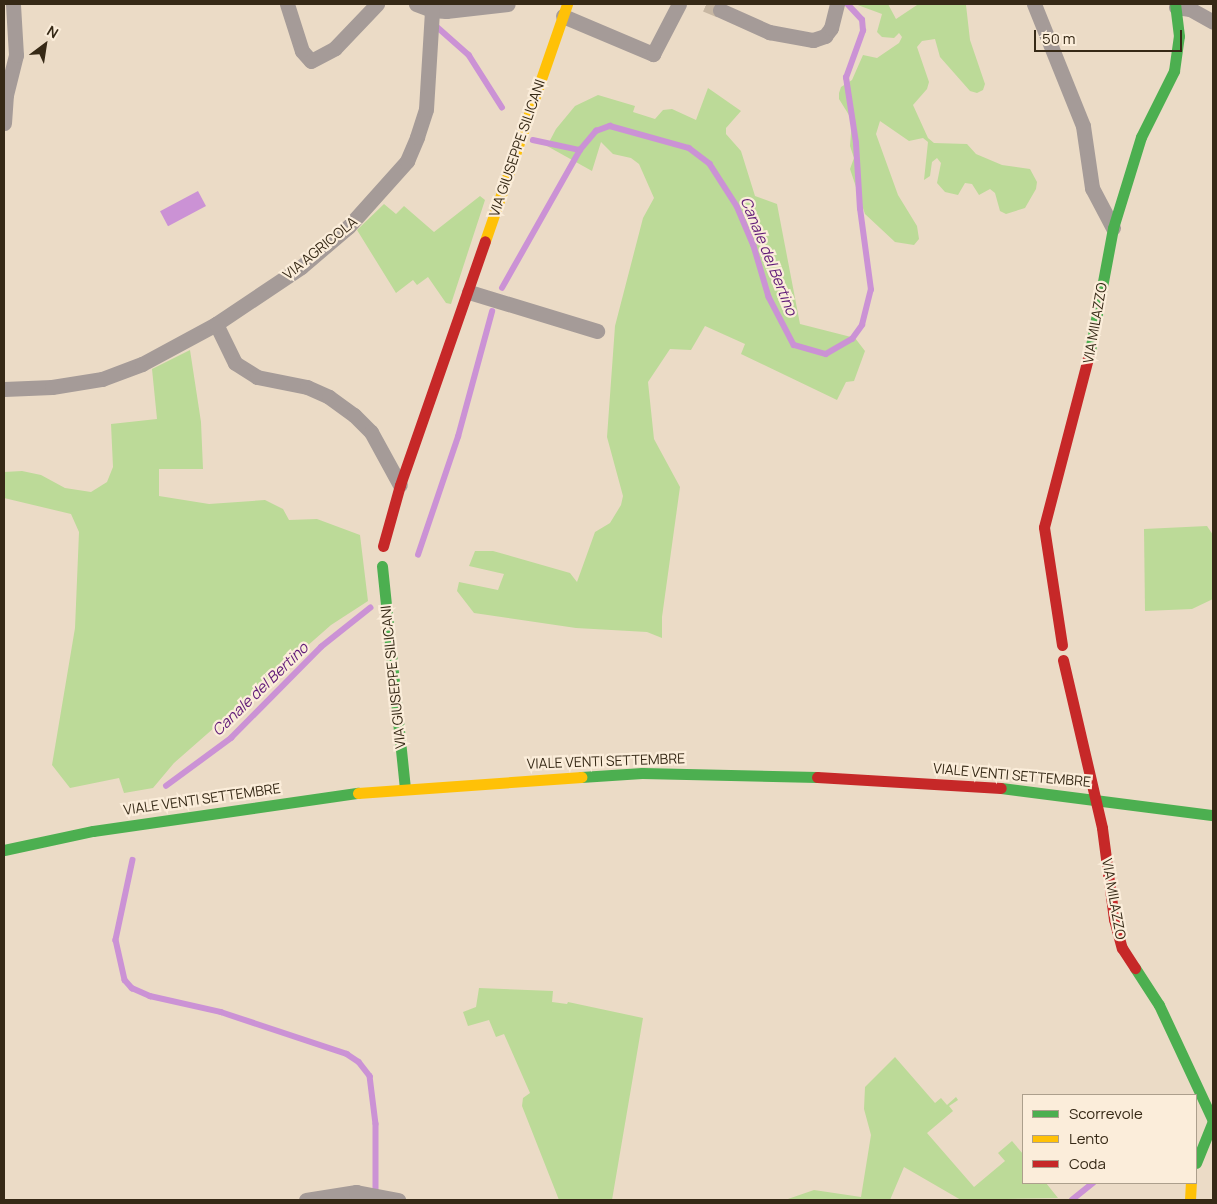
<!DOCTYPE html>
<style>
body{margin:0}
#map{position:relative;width:1217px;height:1204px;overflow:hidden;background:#ebdbc6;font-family:Manrope,sans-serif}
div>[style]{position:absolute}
.green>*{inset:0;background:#bcda98}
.water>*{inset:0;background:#cb92d5;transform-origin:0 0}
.stream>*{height:5.5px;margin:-2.75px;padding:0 2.75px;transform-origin:2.75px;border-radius:2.75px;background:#cb92d5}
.street-tunnel>*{height:15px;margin-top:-7.5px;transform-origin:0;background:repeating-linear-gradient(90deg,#c7b7a3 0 15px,transparent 0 23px)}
.street>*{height:15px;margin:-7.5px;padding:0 7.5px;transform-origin:7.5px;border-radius:7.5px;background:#a59b98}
.fast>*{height:11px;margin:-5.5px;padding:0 5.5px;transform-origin:5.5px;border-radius:5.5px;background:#4caf50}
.slow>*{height:11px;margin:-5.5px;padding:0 5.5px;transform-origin:5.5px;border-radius:5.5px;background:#ffc107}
.jam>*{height:11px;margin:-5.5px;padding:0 5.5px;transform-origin:5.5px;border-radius:5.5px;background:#c62828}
span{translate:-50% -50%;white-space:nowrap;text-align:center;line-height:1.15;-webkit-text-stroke:4.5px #fbedda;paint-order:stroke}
.street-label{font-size:14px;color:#362916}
.water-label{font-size:15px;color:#601a78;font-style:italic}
.frame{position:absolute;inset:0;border:5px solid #362916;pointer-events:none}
.legend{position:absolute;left:1022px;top:1094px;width:175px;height:90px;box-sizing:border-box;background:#fbedda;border:1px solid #ac9f8c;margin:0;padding:6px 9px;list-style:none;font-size:15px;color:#362916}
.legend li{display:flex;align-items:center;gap:10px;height:25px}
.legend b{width:25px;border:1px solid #ac9f8c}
.north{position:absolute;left:20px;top:20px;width:50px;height:50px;-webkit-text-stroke:4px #fbedda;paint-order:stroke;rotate:31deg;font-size:14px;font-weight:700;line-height:20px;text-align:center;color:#362916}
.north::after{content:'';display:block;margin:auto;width:18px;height:22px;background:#362916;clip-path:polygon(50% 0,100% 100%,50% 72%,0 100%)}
.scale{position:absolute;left:1034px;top:30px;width:148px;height:22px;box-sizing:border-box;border:2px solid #362916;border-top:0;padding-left:6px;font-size:15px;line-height:18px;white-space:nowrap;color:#362916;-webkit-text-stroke:4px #fbedda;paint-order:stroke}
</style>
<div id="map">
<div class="green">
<div style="clip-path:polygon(855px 4px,888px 4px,896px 19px,917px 5px,966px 5px,970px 40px,985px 84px,983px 90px,977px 93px,970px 91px,940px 57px,935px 39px,922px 41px,917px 47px,929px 82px,927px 89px,913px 105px,928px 138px,934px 143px,967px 144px,976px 154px,1002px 165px,1030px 169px,1037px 182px,1036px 189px,1025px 208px,1006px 214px,1000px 211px,995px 193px,990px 189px,979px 195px,972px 184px,965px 183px,958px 195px,945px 192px,937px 183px,941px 163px,937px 158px,932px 162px,930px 176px,924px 180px,928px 142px,923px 138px,909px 141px,880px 121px,876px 134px,898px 195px,917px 226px,919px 239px,914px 245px,895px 242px,865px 214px,850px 169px,854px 158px,850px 146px,852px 120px,839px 99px,839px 93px,841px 87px,852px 80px,863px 55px,877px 58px,899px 43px,902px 37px,899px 33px,894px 38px,882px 37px,877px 32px,882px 14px)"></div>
<div style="clip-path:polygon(708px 88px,741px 111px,726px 128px,726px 134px,741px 151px,755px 196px,777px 204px,800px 324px,855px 338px,865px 351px,854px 381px,846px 382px,837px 400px,741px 354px,745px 344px,705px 326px,691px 350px,670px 349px,648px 382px,654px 439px,680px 487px,662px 617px,662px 638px,647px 632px,576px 628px,474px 613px,457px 591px,459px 582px,498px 590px,504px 574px,469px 566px,475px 551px,493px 551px,570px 573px,577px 582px,595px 532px,610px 523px,621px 505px,623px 496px,607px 437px,615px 326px,643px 218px,654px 198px,639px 164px,631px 158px,613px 154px,601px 142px,592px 171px,547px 146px,556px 129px,575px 106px,598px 95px,635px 106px,633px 112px,655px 119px,663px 110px,672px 109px,696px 120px)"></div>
<div style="clip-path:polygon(480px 196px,485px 200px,451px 304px,446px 303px,428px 277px,417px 285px,413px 280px,396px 293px,357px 230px,384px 204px,396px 214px,404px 206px,434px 232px)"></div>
<div style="clip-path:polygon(190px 350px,201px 422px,203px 469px,159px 469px,159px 496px,209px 504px,265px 500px,283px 509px,289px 520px,317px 519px,360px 535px,368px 601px,331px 625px,174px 763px,153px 788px,124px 793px,119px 778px,70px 788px,52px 765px,75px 628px,79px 532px,71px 514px,4px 498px,4px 472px,22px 471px,41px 475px,65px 488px,91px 492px,107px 482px,113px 467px,111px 424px,157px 419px,152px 369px)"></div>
<div style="clip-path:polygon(1207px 526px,1213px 535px,1213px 599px,1192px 609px,1145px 611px,1144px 529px)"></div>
<div style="clip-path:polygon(479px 988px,553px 991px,552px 1002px,567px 1004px,568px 1002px,643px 1018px,612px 1200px,559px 1200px,522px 1106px,523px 1098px,530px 1093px,504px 1034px,496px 1037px,489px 1020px,468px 1026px,463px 1012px,476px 1007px)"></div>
<div style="clip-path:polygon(895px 1057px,935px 1103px,941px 1098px,947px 1105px,956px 1097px,958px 1100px,949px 1106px,953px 1111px,927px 1133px,974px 1187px,1005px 1161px,998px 1153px,1012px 1141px,1023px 1154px,1023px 1183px,1046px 1183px,1058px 1198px,961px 1200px,904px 1167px,890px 1200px,785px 1200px,814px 1190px,861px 1197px,871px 1135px,864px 1109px,865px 1087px)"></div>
</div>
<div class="water">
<div style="left:198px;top:191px;width:17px;height:43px;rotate:62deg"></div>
</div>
<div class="stream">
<div style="left:434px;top:24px;width:47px;rotate:41.5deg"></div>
<div style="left:469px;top:55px;width:62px;rotate:57.6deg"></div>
<div style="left:533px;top:140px;width:48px;rotate:12deg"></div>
<div style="left:502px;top:288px;width:159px;rotate:-60.5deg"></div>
<div style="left:580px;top:150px;width:25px;rotate:-50deg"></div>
<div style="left:596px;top:131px;width:15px;rotate:-20deg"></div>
<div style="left:610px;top:126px;width:82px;rotate:15.6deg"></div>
<div style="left:689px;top:148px;width:26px;rotate:37deg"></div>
<div style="left:710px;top:164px;width:50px;rotate:57.3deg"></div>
<div style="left:737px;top:206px;width:43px;rotate:67deg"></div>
<div style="left:754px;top:246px;width:53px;rotate:73.6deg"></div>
<div style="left:769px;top:297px;width:54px;rotate:62.5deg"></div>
<div style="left:794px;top:345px;width:33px;rotate:16deg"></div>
<div style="left:826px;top:354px;width:30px;rotate:-30deg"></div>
<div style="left:852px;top:339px;width:17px;rotate:-54deg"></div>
<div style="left:862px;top:325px;width:36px;rotate:-76deg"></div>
<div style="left:871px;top:290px;width:82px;rotate:-97.7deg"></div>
<div style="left:860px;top:209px;width:66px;rotate:-93.5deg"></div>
<div style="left:856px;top:143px;width:66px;rotate:-98.7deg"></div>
<div style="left:846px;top:78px;width:50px;rotate:-70.1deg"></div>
<div style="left:863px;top:31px;width:11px;rotate:-95deg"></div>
<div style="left:862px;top:20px;width:22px;rotate:-133deg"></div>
<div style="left:418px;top:555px;width:125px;rotate:-71.3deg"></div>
<div style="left:458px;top:437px;width:130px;rotate:-74.8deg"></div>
<div style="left:166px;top:786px;width:81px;rotate:-36.4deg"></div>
<div style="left:231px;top:738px;width:128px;rotate:-45.3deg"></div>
<div style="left:321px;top:647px;width:63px;rotate:-38.5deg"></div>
<div style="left:133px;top:860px;width:82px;rotate:102deg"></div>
<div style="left:116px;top:940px;width:41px;rotate:77.3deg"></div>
<div style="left:125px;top:980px;width:11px;rotate:49deg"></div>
<div style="left:132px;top:988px;width:20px;rotate:24deg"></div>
<div style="left:150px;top:996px;width:73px;rotate:12.7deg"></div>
<div style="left:221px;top:1012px;width:133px;rotate:18.4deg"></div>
<div style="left:347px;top:1054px;width:14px;rotate:34deg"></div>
<div style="left:359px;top:1062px;width:18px;rotate:52deg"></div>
<div style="left:370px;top:1076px;width:48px;rotate:82.9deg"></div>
<div style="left:376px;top:1124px;width:71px;rotate:90deg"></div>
<div style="left:1072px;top:1200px;width:27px;rotate:-39deg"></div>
</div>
<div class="street-tunnel">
<div style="left:706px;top:4px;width:15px;rotate:23deg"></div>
</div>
<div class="street">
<div style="left:287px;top:4px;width:49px;rotate:72.3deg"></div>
<div style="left:302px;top:51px;width:13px;rotate:48deg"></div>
<div style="left:311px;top:61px;width:27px;rotate:-28deg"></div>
<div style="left:335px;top:48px;width:61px;rotate:-46.3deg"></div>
<div style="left:416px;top:4px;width:17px;rotate:21deg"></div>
<div style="left:432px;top:10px;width:14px;rotate:4deg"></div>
<div style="left:446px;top:11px;width:62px;rotate:-6.4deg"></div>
<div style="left:1034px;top:4px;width:131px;rotate:68.1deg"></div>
<div style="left:1083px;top:126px;width:63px;rotate:81.7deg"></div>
<div style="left:1092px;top:188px;width:45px;rotate:62.3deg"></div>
<div style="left:1176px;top:7px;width:14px;rotate:8deg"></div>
<div style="left:1190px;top:9px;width:26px;rotate:29deg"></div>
<div style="left:720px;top:10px;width:54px;rotate:24.2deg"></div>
<div style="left:769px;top:32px;width:45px;rotate:10.3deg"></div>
<div style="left:813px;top:40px;width:13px;rotate:-18deg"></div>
<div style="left:825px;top:36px;width:10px;rotate:-53deg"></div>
<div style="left:831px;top:28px;width:25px;rotate:-76deg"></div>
<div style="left:563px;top:16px;width:98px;rotate:22.9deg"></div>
<div style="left:653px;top:54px;width:56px;rotate:-62.5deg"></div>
<div style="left:4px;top:123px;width:28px;rotate:-86deg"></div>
<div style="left:6px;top:95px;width:41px;rotate:-76deg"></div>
<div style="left:16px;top:55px;width:51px;rotate:-93.4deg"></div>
<div style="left:469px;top:292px;width:134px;rotate:16.9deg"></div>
<div style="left:216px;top:324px;width:43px;rotate:64deg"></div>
<div style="left:235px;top:363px;width:26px;rotate:32deg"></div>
<div style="left:257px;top:377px;width:51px;rotate:11.3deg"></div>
<div style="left:307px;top:387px;width:24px;rotate:24deg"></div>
<div style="left:329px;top:397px;width:31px;rotate:36deg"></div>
<div style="left:354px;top:415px;width:24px;rotate:45deg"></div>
<div style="left:371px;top:432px;width:60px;rotate:61.3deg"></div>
<div style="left:4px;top:389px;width:48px;rotate:-2.4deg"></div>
<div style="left:52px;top:387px;width:51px;rotate:-9.1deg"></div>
<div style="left:102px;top:379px;width:43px;rotate:-20.6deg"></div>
<div style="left:142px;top:364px;width:84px;rotate:-28.4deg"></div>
<div style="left:216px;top:324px;width:102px;rotate:-33.8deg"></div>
<div style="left:301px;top:267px;width:62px;rotate:-40.4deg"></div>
<div style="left:348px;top:227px;width:89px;rotate:-48.2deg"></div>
<div style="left:407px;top:161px;width:26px;rotate:-67deg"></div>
<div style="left:417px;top:137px;width:29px;rotate:-72deg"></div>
<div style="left:426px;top:109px;width:99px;rotate:-86.5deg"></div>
<div style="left:306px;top:1200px;width:51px;rotate:-9.1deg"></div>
<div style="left:356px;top:1192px;width:43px;rotate:10.8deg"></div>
</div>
<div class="fast">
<div style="left:1090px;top:351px;width:125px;rotate:-79.4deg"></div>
<div style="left:1113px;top:228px;width:95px;rotate:-72.9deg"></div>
<div style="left:1141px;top:137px;width:74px;rotate:-63.4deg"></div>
<div style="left:1174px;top:71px;width:35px;rotate:-82deg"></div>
<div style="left:1179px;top:36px;width:32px;rotate:-97deg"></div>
<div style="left:382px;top:566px;width:223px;rotate:84.1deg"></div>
<div style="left:581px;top:777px;width:61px;rotate:-3.8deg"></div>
<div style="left:642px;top:773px;width:175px;rotate:1.3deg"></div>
<div style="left:1001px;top:788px;width:214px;rotate:7.3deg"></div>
<div style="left:4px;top:850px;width:91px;rotate:-12.1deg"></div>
<div style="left:93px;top:831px;width:268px;rotate:-8.2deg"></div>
<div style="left:1135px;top:968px;width:44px;rotate:57deg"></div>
<div style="left:1159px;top:1005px;width:128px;rotate:65deg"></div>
<div style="left:1196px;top:1163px;width:45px;rotate:-68deg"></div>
</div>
<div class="slow">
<div style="left:485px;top:241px;width:251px;rotate:-70.9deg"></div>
<div style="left:358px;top:793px;width:224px;rotate:-4.1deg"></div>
<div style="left:1190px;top:1200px;width:17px;rotate:-87deg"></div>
</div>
<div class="jam">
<div style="left:383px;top:546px;width:63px;rotate:-74.4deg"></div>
<div style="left:400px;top:485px;width:258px;rotate:-70.8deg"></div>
<div style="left:1062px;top:645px;width:119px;rotate:-98.7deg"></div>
<div style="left:1044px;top:527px;width:182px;rotate:-75.4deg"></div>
<div style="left:1063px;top:660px;width:172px;rotate:76.9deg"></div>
<div style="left:1102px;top:828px;width:92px;rotate:82.5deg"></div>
<div style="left:1114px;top:919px;width:30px;rotate:75deg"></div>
<div style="left:1122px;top:948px;width:24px;rotate:57deg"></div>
<div style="left:817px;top:777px;width:184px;rotate:3.4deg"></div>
</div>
<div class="street-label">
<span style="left:517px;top:148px;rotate:-71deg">VIA GIUSEPPE SILICANI</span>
<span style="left:320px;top:248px;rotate:-39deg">VIA AGRICOLA</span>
<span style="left:1095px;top:323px;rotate:-80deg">VIA MILAZZO</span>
<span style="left:393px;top:677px;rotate:-96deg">VIA GIUSEPPE SILICANI</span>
<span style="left:606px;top:761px;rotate:-2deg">VIALE VENTI SETTEMBRE</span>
<span style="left:1012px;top:775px;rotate:5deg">VIALE VENTI SETTEMBRE</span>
<span style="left:202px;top:799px;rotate:-8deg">VIALE VENTI SETTEMBRE</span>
<span style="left:1114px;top:899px;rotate:80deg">VIA MILAZZO</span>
</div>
<div class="water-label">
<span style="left:769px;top:256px;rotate:68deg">Canale del Bertino</span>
<span style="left:260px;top:689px;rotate:-44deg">Canale del Bertino</span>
</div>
<div class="frame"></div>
<ul class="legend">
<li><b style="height:6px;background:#4caf50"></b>Scorrevole</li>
<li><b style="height:6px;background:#ffc107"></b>Lento</li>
<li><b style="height:6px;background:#c62828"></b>Coda</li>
</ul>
<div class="north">N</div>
<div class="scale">50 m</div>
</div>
